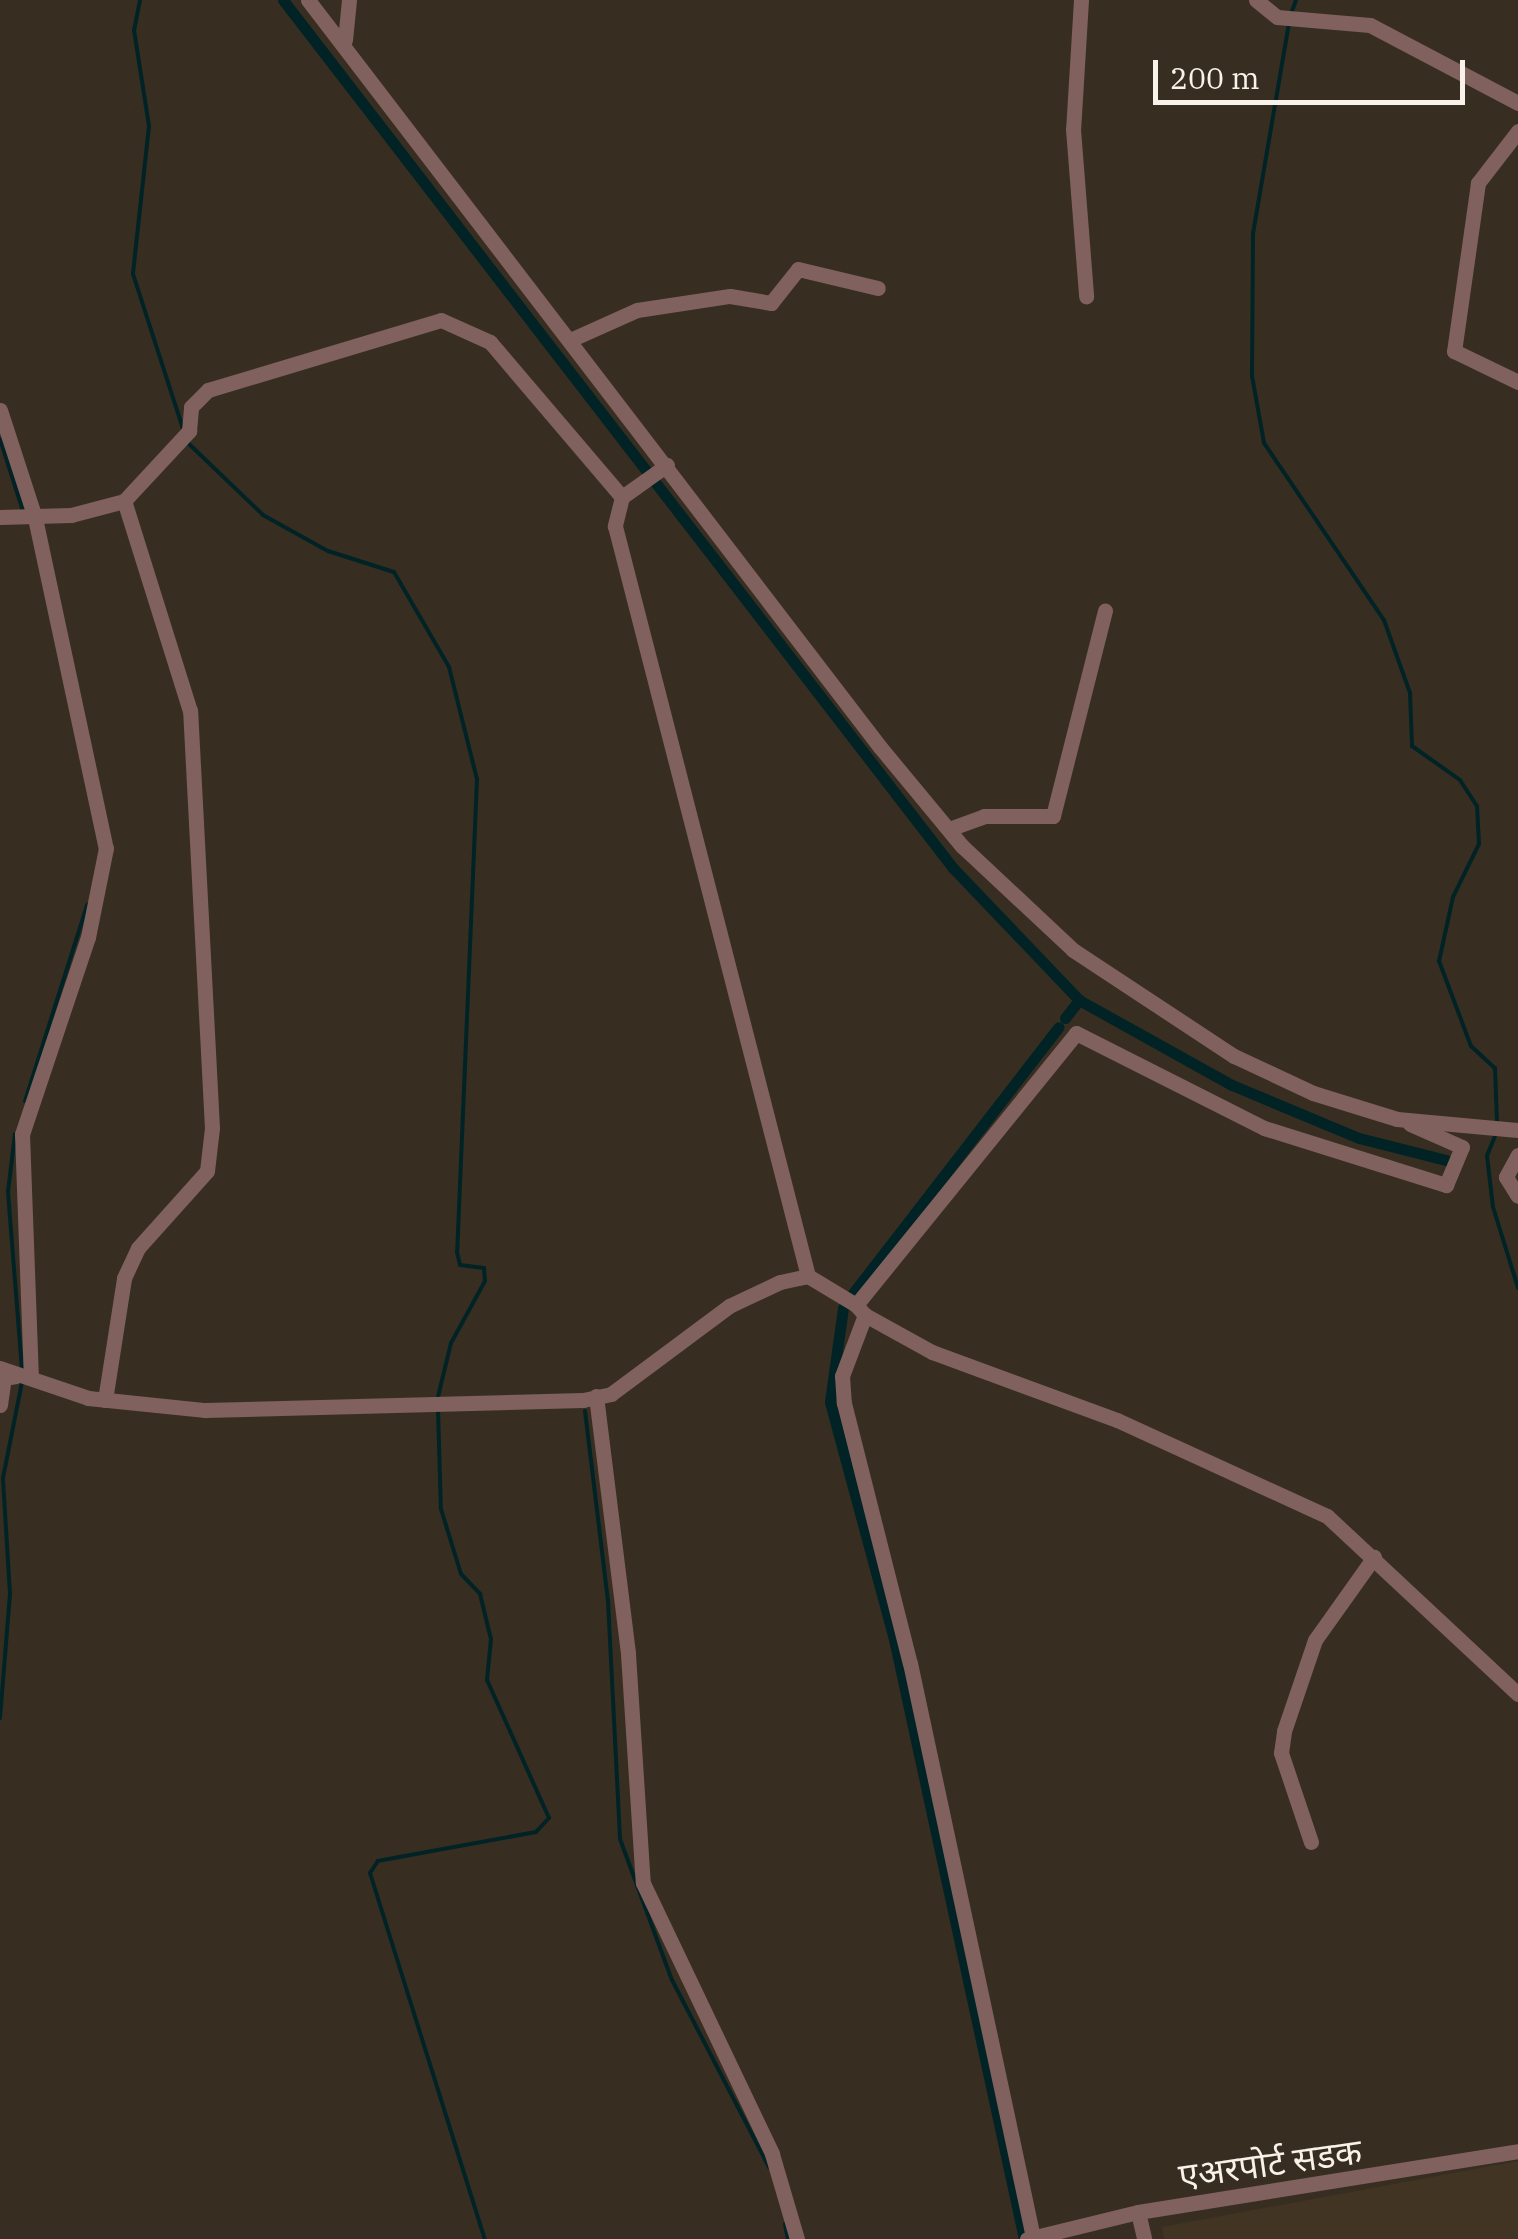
<!DOCTYPE html>
<meta charset="utf-8">
<style>
body{margin:0}
#map{position:relative;width:1518px;height:2239px;overflow:hidden;background:#372e21;font-family:"IBM Plex Serif","Noto Sans Devanagari",serif}
div>[style]{position:absolute}
.built>*{inset:0;background:#423422}
.stream>*{height:4px;margin:-2px;padding:0 2px;transform-origin:2px;border-radius:2px;background:#022325}
.canal>*{height:11px;margin:-5.5px;padding:0 5.5px;transform-origin:5.5px;border-radius:5.5px;background:#022325}
.minor>*{height:15px;margin:-7.5px;padding:0 7.5px;transform-origin:7.5px;border-radius:7.5px;background:#81615d}
span{translate:-50% -50%;white-space:nowrap;text-align:center;line-height:1.15;-webkit-text-stroke:8px #372e21;paint-order:stroke}
.street-label{font-size:35px;color:#f9f2ea}
.scale{position:absolute;left:1153px;top:60px;width:312px;height:45px;box-sizing:border-box;border:5px solid #f9f2ea;border-top:0;padding-left:12px;font-size:30px;line-height:35px;white-space:nowrap;color:#f9f2ea;-webkit-text-stroke:8px #372e21;paint-order:stroke}
</style>
<div id="map">
<div class="built">
<div style="clip-path:polygon(1518px 2161px,1518px 2239px,1164px 2239px,1162px 2227px)"></div>
</div>
<div class="stream">
<div style="left:140px;top:0;width:31px;rotate:101deg"></div>
<div style="left:134px;top:30px;width:97px;rotate:81.1deg"></div>
<div style="left:149px;top:126px;width:149px;rotate:96.2deg"></div>
<div style="left:133px;top:274px;width:163px;rotate:72.1deg"></div>
<div style="left:1291px;top:14px;width:15px;rotate:-70deg"></div>
<div style="left:1289px;top:23px;width:213px;rotate:99.7deg"></div>
<div style="left:1253px;top:233px;width:143px;rotate:90.4deg"></div>
<div style="left:1252px;top:376px;width:68px;rotate:79.8deg"></div>
<div style="left:1264px;top:443px;width:214px;rotate:55.9deg"></div>
<div style="left:1384px;top:620px;width:77px;rotate:70.4deg"></div>
<div style="left:1410px;top:693px;width:53px;rotate:87.8deg"></div>
<div style="left:1412px;top:746px;width:59px;rotate:35.3deg"></div>
<div style="left:1460px;top:780px;width:31px;rotate:57deg"></div>
<div style="left:1477px;top:806px;width:38px;rotate:87deg"></div>
<div style="left:1479px;top:844px;width:59px;rotate:116.1deg"></div>
<div style="left:1453px;top:897px;width:66px;rotate:102.3deg"></div>
<div style="left:1439px;top:961px;width:91px;rotate:69.4deg"></div>
<div style="left:1471px;top:1046px;width:33px;rotate:43deg"></div>
<div style="left:1495px;top:1068px;width:54px;rotate:87.9deg"></div>
<div style="left:0;top:439px;width:76px;rotate:72.3deg"></div>
<div style="left:188px;top:443px;width:104px;rotate:43.8deg"></div>
<div style="left:263px;top:515px;width:74px;rotate:29deg"></div>
<div style="left:328px;top:551px;width:69px;rotate:17.7deg"></div>
<div style="left:394px;top:572px;width:110px;rotate:59.9deg"></div>
<div style="left:449px;top:667px;width:115px;rotate:76deg"></div>
<div style="left:477px;top:779px;width:473px;rotate:92.4deg"></div>
<div style="left:457px;top:1252px;width:13px;rotate:77deg"></div>
<div style="left:460px;top:1265px;width:24px;rotate:7deg"></div>
<div style="left:484px;top:1268px;width:13px;rotate:86deg"></div>
<div style="left:485px;top:1281px;width:71px;rotate:118.7deg"></div>
<div style="left:451px;top:1343px;width:60px;rotate:103.6deg"></div>
<div style="left:25px;top:1101px;width:206px;rotate:-72.4deg"></div>
<div style="left:1497px;top:1131px;width:27px;rotate:112deg"></div>
<div style="left:1487px;top:1156px;width:51px;rotate:83.3deg"></div>
<div style="left:1493px;top:1207px;width:85px;rotate:72.8deg"></div>
<div style="left:15px;top:1134px;width:58px;rotate:96.9deg"></div>
<div style="left:8px;top:1192px;width:177px;rotate:85.5deg"></div>
<div style="left:438px;top:1410px;width:99px;rotate:88.3deg"></div>
<div style="left:441px;top:1509px;width:68px;rotate:72.9deg"></div>
<div style="left:461px;top:1574px;width:28px;rotate:46deg"></div>
<div style="left:480px;top:1594px;width:46px;rotate:76.3deg"></div>
<div style="left:491px;top:1639px;width:41px;rotate:95.6deg"></div>
<div style="left:487px;top:1680px;width:151px;rotate:65.8deg"></div>
<div style="left:549px;top:1818px;width:19px;rotate:133deg"></div>
<div style="left:536px;top:1832px;width:161px;rotate:169.6deg"></div>
<div style="left:378px;top:1861px;width:14px;rotate:124deg"></div>
<div style="left:370px;top:1873px;width:384px;rotate:72.6deg"></div>
<div style="left:585px;top:1411px;width:191px;rotate:83.1deg"></div>
<div style="left:608px;top:1601px;width:238px;rotate:87.1deg"></div>
<div style="left:620px;top:1839px;width:150px;rotate:69.8deg"></div>
<div style="left:672px;top:1980px;width:211px;rotate:62.6deg"></div>
<div style="left:0;top:1718px;width:124px;rotate:-85.4deg"></div>
<div style="left:10px;top:1594px;width:116px;rotate:-93.5deg"></div>
<div style="left:3px;top:1478px;width:98px;rotate:-78.8deg"></div>
<div style="left:785px;top:2224px;width:15px;rotate:79deg"></div>
</div>
<div class="canal">
<div style="left:283px;top:0;width:1097px;rotate:52.34deg"></div>
<div style="left:953px;top:868px;width:182px;rotate:46.3deg"></div>
<div style="left:1079px;top:1000px;width:175px;rotate:29.1deg"></div>
<div style="left:1232px;top:1085px;width:138px;rotate:22.7deg"></div>
<div style="left:1359px;top:1138px;width:90px;rotate:14.2deg"></div>
<div style="left:1065px;top:1018px;width:23px;rotate:-52deg"></div>
<div style="left:850px;top:1297px;width:341px;rotate:-52.3deg"></div>
<div style="left:843px;top:1308px;width:95px;rotate:97.9deg"></div>
<div style="left:830px;top:1402px;width:245px;rotate:74.9deg"></div>
<div style="left:894px;top:1639px;width:614px;rotate:77.77deg"></div>
</div>
<div class="minor">
<div style="left:308px;top:0;width:941px;rotate:52.56deg"></div>
<div style="left:880px;top:747px;width:129px;rotate:50.4deg"></div>
<div style="left:962px;top:846px;width:152px;rotate:43.1deg"></div>
<div style="left:1073px;top:950px;width:193px;rotate:33.4deg"></div>
<div style="left:1234px;top:1056px;width:87px;rotate:25.1deg"></div>
<div style="left:1313px;top:1093px;width:88px;rotate:17.2deg"></div>
<div style="left:1397px;top:1119px;width:121px;rotate:5.2deg"></div>
<div style="left:1081px;top:0;width:129px;rotate:93.5deg"></div>
<div style="left:1073px;top:129px;width:168px;rotate:85.5deg"></div>
<div style="left:1256px;top:0;width:27px;rotate:39deg"></div>
<div style="left:1277px;top:17px;width:93px;rotate:4.9deg"></div>
<div style="left:1370px;top:25px;width:167px;rotate:27.8deg"></div>
<div style="left:345px;top:40px;width:40px;rotate:-84.3deg"></div>
<div style="left:1518px;top:131px;width:66px;rotate:127.6deg"></div>
<div style="left:1478px;top:183px;width:170px;rotate:98.1deg"></div>
<div style="left:1454px;top:351px;width:71px;rotate:25.8deg"></div>
<div style="left:570px;top:340px;width:73px;rotate:-24.1deg"></div>
<div style="left:637px;top:310px;width:94px;rotate:-8.6deg"></div>
<div style="left:730px;top:296px;width:42px;rotate:9.7deg"></div>
<div style="left:771px;top:303px;width:43px;rotate:-51.5deg"></div>
<div style="left:798px;top:269px;width:82px;rotate:13.4deg"></div>
<div style="left:0;top:410px;width:114px;rotate:72deg"></div>
<div style="left:35px;top:518px;width:338px;rotate:77.9deg"></div>
<div style="left:106px;top:848px;width:91px;rotate:101.4deg"></div>
<div style="left:88px;top:937px;width:208px;rotate:108.5deg"></div>
<div style="left:22px;top:1134px;width:244px;rotate:87.9deg"></div>
<div style="left:667px;top:465px;width:55px;rotate:144.6deg"></div>
<div style="left:622px;top:497px;width:30px;rotate:104deg"></div>
<div style="left:615px;top:526px;width:774px;rotate:75.57deg"></div>
<div style="left:0;top:517px;width:71px;rotate:-1.6deg"></div>
<div style="left:71px;top:515px;width:55px;rotate:-14.8deg"></div>
<div style="left:124px;top:501px;width:96px;rotate:-47.1deg"></div>
<div style="left:189px;top:431px;width:24px;rotate:-85deg"></div>
<div style="left:191px;top:407px;width:24px;rotate:-45deg"></div>
<div style="left:208px;top:390px;width:243px;rotate:-16.7deg"></div>
<div style="left:441px;top:320px;width:54px;rotate:24.2deg"></div>
<div style="left:490px;top:342px;width:204px;rotate:49.6deg"></div>
<div style="left:949px;top:829px;width:37px;rotate:-20deg"></div>
<div style="left:984px;top:816px;width:69px"></div>
<div style="left:1053px;top:816px;width:212px;rotate:-75.8deg"></div>
<div style="left:1518px;top:1155px;width:25px;rotate:119deg"></div>
<div style="left:1506px;top:1177px;width:22px;rotate:58deg"></div>
<div style="left:856px;top:1305px;width:350px;rotate:-51deg"></div>
<div style="left:1076px;top:1033px;width:211px;rotate:26.8deg"></div>
<div style="left:1264px;top:1128px;width:191px;rotate:17.4deg"></div>
<div style="left:1446px;top:1185px;width:41px;rotate:-67.2deg"></div>
<div style="left:1462px;top:1147px;width:57px;rotate:-156.1deg"></div>
<div style="left:865px;top:1315px;width:77px;rotate:28.9deg"></div>
<div style="left:932px;top:1352px;width:197px;rotate:20.2deg"></div>
<div style="left:1117px;top:1420px;width:231px;rotate:24.6deg"></div>
<div style="left:1327px;top:1516px;width:261px;rotate:43deg"></div>
<div style="left:0;top:1368px;width:93px;rotate:18.8deg"></div>
<div style="left:88px;top:1398px;width:118px;rotate:5.9deg"></div>
<div style="left:205px;top:1410px;width:378px;rotate:-1.5deg"></div>
<div style="left:583px;top:1400px;width:29px;rotate:-12deg"></div>
<div style="left:611px;top:1394px;width:147px;rotate:-36.7deg"></div>
<div style="left:729px;top:1306px;width:56px;rotate:-25.2deg"></div>
<div style="left:780px;top:1282px;width:29px;rotate:-12deg"></div>
<div style="left:808px;top:1276px;width:56px;rotate:31.1deg"></div>
<div style="left:856px;top:1305px;width:13px;rotate:48deg"></div>
<div style="left:865px;top:1315px;width:65px;rotate:110.7deg"></div>
<div style="left:842px;top:1376px;width:27px;rotate:86deg"></div>
<div style="left:844px;top:1403px;width:268px;rotate:75.8deg"></div>
<div style="left:910px;top:1663px;width:587px;rotate:77.91deg"></div>
<div style="left:596px;top:1396px;width:260px;rotate:82.9deg"></div>
<div style="left:628px;top:1654px;width:229px;rotate:86.3deg"></div>
<div style="left:643px;top:1883px;width:300px;rotate:64.5deg"></div>
<div style="left:772px;top:2154px;width:89px;rotate:73.6deg"></div>
<div style="left:105px;top:1400px;width:123px;rotate:-81.1deg"></div>
<div style="left:124px;top:1278px;width:33px;rotate:-65deg"></div>
<div style="left:138px;top:1248px;width:103px;rotate:-48.1deg"></div>
<div style="left:207px;top:1171px;width:43px;rotate:-83.4deg"></div>
<div style="left:212px;top:1128px;width:418px;rotate:-93deg"></div>
<div style="left:190px;top:711px;width:220px;rotate:-107.4deg"></div>
<div style="left:0;top:1405px;width:27px;rotate:-82deg"></div>
<div style="left:4px;top:1378px;width:12px;rotate:-9deg"></div>
<div style="left:1311px;top:1842px;width:94px;rotate:-108.6deg"></div>
<div style="left:1281px;top:1753px;width:22px;rotate:-82deg"></div>
<div style="left:1284px;top:1731px;width:96px;rotate:-71.2deg"></div>
<div style="left:1315px;top:1640px;width:102px;rotate:-54.6deg"></div>
<div style="left:1138px;top:2212px;width:28px;rotate:77deg"></div>
<div style="left:1027px;top:2239px;width:114px;rotate:-13.7deg"></div>
<div style="left:1138px;top:2212px;width:385px;rotate:-9.1deg"></div>
</div>
<div class="street-label">
<span style="left:1270px;top:2163px;rotate:-8deg">एअरपोर्ट सडक</span>
</div>
<div class="scale">200 m</div>
</div>
